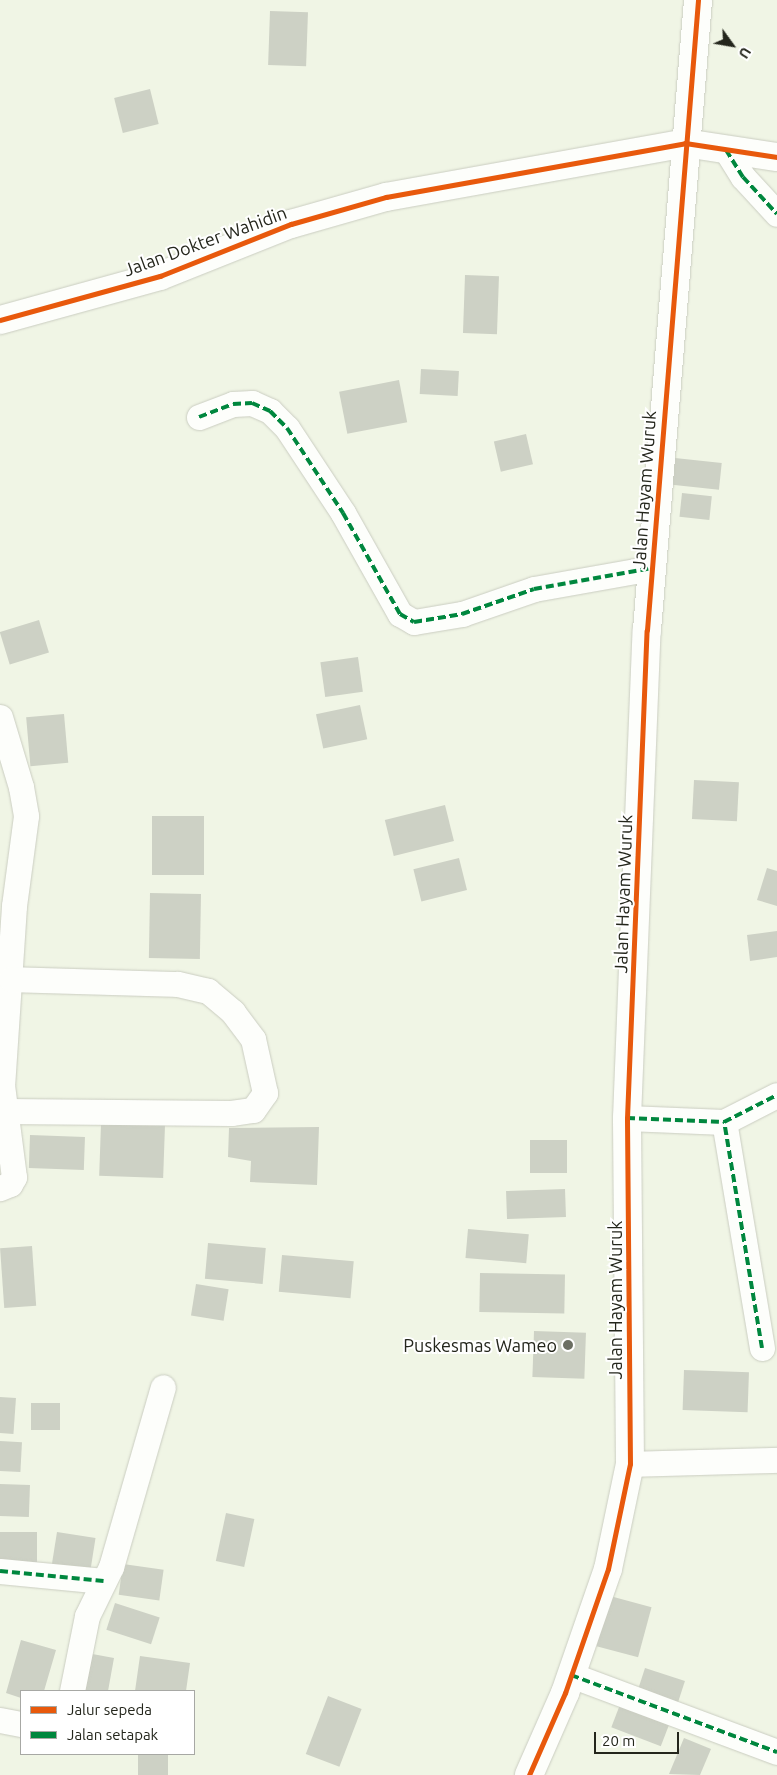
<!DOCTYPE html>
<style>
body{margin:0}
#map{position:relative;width:777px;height:1775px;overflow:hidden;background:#f0f5e5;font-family:Ubuntu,sans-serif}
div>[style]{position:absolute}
.building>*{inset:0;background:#cdd1c5;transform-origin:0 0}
.roads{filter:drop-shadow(0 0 1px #cacdc1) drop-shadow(0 0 1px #cacdc1)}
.street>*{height:25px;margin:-12.5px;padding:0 12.5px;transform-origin:12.5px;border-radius:12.5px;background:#fdfefb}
.secondary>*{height:28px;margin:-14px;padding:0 14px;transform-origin:14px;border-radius:14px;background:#fdfefb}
.quiet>*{height:4px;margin-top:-2px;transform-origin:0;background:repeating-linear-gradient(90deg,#00873e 0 8px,transparent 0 12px)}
.cycleway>*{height:5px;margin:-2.5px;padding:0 2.5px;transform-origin:2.5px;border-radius:2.5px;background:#e8590c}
.dots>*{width:14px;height:14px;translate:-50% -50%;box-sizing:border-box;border:2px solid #fff;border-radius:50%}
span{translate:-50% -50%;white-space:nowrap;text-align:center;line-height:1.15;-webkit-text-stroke:4px #fff;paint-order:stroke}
.street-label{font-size:18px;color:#24261c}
.poi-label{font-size:18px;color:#24261c}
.right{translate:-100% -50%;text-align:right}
.legend{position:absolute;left:20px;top:1690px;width:175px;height:65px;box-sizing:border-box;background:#fff;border:1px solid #a7a8a4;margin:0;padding:6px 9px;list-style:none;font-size:15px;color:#24261c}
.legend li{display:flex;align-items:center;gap:10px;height:25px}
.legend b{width:25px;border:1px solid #a7a8a4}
.north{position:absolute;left:707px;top:20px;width:50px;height:50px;-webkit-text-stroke:4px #fff;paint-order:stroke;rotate:122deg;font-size:14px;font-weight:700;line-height:20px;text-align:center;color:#24261c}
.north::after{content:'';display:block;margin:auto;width:18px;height:22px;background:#24261c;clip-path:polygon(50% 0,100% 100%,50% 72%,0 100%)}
.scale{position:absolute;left:594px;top:1732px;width:85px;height:22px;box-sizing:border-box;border:2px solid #24261c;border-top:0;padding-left:6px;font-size:15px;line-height:18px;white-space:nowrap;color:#24261c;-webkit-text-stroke:4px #fff;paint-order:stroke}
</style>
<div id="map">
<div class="building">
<div style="left:270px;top:11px;width:38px;height:54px;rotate:2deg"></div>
<div style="left:150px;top:89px;width:36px;height:37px;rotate:76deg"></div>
<div style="left:465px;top:275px;width:34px;height:58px;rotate:2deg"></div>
<div style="left:421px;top:369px;width:38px;height:25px;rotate:3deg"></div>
<div style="left:399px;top:380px;width:43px;height:61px;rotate:79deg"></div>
<div style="left:526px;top:434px;width:31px;height:33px;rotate:77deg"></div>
<div style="left:675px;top:458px;width:47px;height:27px;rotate:6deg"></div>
<div style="left:682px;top:493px;width:30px;height:24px;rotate:6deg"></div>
<div style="left:39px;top:620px;width:34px;height:41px;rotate:73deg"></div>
<div style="left:358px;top:657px;width:35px;height:38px;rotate:82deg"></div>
<div style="left:360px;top:705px;width:35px;height:45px;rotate:78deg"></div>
<div style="left:64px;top:714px;width:49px;height:38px;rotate:85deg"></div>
<div style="left:694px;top:780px;width:45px;height:39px;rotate:3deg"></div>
<div style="left:445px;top:805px;width:37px;height:62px;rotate:76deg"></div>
<div style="left:152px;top:816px;width:52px;height:59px"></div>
<div style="left:459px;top:858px;width:33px;height:47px;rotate:76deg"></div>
<div style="clip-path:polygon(767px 868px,777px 871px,777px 906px,757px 900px)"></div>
<div style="left:150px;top:893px;width:51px;height:65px;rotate:1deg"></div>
<div style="clip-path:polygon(777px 931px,777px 957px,750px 961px,747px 935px)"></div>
<div style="left:165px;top:1125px;width:53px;height:64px;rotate:92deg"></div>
<div style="clip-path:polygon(319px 1127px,317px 1185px,250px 1182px,251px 1161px,228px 1157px,229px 1128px)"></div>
<div style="left:30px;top:1135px;width:55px;height:33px;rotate:2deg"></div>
<div style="left:530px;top:1140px;width:37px;height:33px"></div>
<div style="left:565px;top:1189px;width:28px;height:59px;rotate:88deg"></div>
<div style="left:468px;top:1229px;width:61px;height:29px;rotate:5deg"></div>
<div style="left:208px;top:1243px;width:58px;height:36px;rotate:5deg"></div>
<div style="left:32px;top:1246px;width:60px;height:32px;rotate:86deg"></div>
<div style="left:282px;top:1255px;width:72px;height:37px;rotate:5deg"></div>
<div style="left:480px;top:1273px;width:85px;height:39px;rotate:1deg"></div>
<div style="left:196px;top:1284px;width:33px;height:32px;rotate:9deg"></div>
<div style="left:534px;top:1331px;width:52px;height:46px;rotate:2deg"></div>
<div style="left:684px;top:1370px;width:65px;height:40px;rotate:2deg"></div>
<div style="left:0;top:1397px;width:16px;height:36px;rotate:4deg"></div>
<div style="left:31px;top:1403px;width:29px;height:27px"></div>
<div style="left:0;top:1441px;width:22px;height:30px;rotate:3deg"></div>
<div style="left:0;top:1484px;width:30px;height:32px;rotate:2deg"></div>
<div style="left:226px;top:1513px;width:29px;height:49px;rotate:12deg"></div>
<div style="left:0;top:1532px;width:37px;height:30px"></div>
<div style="left:57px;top:1532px;width:39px;height:36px;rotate:9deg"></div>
<div style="left:123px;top:1564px;width:41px;height:31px;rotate:8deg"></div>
<div style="left:610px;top:1596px;width:43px;height:52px;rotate:15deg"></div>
<div style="left:115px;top:1603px;width:47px;height:28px;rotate:18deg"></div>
<div style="clip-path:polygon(21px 1640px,56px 1650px,44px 1691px,21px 1691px,21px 1698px,6px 1693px)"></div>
<div style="clip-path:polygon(87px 1653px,114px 1658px,108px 1691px,79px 1691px)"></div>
<div style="clip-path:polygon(140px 1656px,190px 1663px,186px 1691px,135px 1691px)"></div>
<div style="left:645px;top:1668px;width:42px;height:26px;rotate:18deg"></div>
<div style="left:328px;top:1696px;width:36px;height:62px;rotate:21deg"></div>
<div style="left:621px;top:1702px;width:53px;height:27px;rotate:21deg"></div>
<div style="clip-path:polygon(684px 1738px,711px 1749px,700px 1775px,669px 1774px)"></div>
<div style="left:138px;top:1754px;width:30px;height:21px"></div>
</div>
<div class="roads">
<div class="street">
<div style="left:726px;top:150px;width:32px;rotate:58deg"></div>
<div style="left:743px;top:177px;width:50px;rotate:47.4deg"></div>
<div style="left:199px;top:417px;width:36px;rotate:-21deg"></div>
<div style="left:233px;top:404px;width:19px;rotate:-3deg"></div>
<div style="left:252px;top:403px;width:20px;rotate:24deg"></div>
<div style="left:270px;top:411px;width:24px;rotate:45deg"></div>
<div style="left:287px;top:428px;width:102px;rotate:56.6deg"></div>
<div style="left:343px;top:513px;width:116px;rotate:60.6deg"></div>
<div style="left:400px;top:614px;width:16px;rotate:30deg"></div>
<div style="left:414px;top:622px;width:49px;rotate:-9.5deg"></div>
<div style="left:462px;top:614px;width:76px;rotate:-19.1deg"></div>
<div style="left:534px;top:589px;width:120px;rotate:-10.1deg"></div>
<div style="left:0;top:717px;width:73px;rotate:73.3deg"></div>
<div style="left:21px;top:787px;width:29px;rotate:80deg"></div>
<div style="left:26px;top:816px;width:91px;rotate:97.6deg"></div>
<div style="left:14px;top:906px;width:179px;rotate:93.8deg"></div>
<div style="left:2px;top:1085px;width:93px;rotate:82.6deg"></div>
<div style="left:14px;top:1177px;width:8px;rotate:120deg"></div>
<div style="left:10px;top:1184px;width:11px;rotate:158deg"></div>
<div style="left:5px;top:1111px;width:226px;rotate:0.5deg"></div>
<div style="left:231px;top:1113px;width:22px;rotate:-8deg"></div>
<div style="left:253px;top:1110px;width:21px;rotate:-55deg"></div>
<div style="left:265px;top:1093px;width:55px;rotate:-102.5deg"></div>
<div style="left:253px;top:1039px;width:34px;rotate:-127deg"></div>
<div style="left:233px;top:1012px;width:33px;rotate:-140deg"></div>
<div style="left:208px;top:991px;width:32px;rotate:-167deg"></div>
<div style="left:177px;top:984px;width:166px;rotate:-178.3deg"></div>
<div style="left:627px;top:1118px;width:97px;rotate:2.4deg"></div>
<div style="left:762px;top:1348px;width:229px;rotate:-99.5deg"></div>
<div style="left:724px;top:1122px;width:59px;rotate:-27deg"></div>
<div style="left:630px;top:1464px;width:147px;rotate:-1.6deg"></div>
<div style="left:0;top:1571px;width:104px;rotate:5.5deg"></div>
<div style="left:571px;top:1675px;width:220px;rotate:20.5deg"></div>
<div style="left:72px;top:1691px;width:76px;rotate:-78.7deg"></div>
<div style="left:87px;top:1616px;width:55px;rotate:-63.9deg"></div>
<div style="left:111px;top:1567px;width:187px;rotate:-73.9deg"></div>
<div style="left:0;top:1720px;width:21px;rotate:11deg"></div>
</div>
<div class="secondary">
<div style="left:0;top:320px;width:166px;rotate:-15.4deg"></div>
<div style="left:160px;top:276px;width:141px;rotate:-21.7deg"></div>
<div style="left:291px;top:224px;width:99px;rotate:-15.9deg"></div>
<div style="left:386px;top:197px;width:304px;rotate:-10.2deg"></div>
<div style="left:685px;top:143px;width:93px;rotate:8.7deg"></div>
<div style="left:529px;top:1775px;width:90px;rotate:-66.3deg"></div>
<div style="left:565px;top:1693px;width:131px;rotate:-70.9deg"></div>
<div style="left:608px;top:1569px;width:107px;rotate:-78.2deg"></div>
<div style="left:630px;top:1464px;width:346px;rotate:-90.5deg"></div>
<div style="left:627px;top:1118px;width:488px;rotate:-87.7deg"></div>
<div style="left:647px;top:630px;width:632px;rotate:-85.37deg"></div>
</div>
</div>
<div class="quiet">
<div style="left:726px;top:150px;width:32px;rotate:58deg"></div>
<div style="left:743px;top:177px;width:50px;rotate:47.4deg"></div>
<div style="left:199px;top:417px;width:36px;rotate:-21deg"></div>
<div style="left:233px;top:404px;width:19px;rotate:-3deg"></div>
<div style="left:252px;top:403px;width:20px;rotate:24deg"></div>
<div style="left:270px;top:411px;width:24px;rotate:45deg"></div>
<div style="left:287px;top:428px;width:102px;rotate:56.6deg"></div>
<div style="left:343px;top:513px;width:116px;rotate:60.6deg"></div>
<div style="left:400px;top:614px;width:16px;rotate:30deg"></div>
<div style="left:414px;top:622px;width:49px;rotate:-9.5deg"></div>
<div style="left:462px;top:614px;width:76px;rotate:-19.1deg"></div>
<div style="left:534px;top:589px;width:120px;rotate:-10.1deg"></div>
<div style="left:627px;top:1118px;width:97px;rotate:2.4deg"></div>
<div style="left:762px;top:1348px;width:229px;rotate:-99.5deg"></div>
<div style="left:724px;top:1122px;width:59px;rotate:-27deg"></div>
<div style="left:0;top:1571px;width:104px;rotate:5.5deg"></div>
<div style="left:571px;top:1675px;width:220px;rotate:20.5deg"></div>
</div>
<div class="cycleway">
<div style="left:0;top:320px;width:166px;rotate:-15.4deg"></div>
<div style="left:160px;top:276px;width:141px;rotate:-21.7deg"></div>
<div style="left:291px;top:224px;width:99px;rotate:-15.9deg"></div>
<div style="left:386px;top:197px;width:304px;rotate:-10.2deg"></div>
<div style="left:685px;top:143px;width:93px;rotate:8.7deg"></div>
<div style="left:529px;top:1775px;width:90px;rotate:-66.3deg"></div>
<div style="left:565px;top:1693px;width:131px;rotate:-70.9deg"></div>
<div style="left:608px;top:1569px;width:107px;rotate:-78.2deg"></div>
<div style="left:630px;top:1464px;width:346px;rotate:-90.5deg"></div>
<div style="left:627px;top:1118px;width:488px;rotate:-87.7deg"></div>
<div style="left:647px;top:630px;width:632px;rotate:-85.37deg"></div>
</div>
<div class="dots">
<div style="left:568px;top:1345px;background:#6b6e62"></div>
</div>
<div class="street-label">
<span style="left:205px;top:241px;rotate:-20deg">Jalan Dokter Wahidin</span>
<span style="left:644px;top:490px;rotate:-86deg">Jalan Hayam Wuruk</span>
<span style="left:623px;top:894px;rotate:-88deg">Jalan Hayam Wuruk</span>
<span style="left:615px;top:1300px;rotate:-90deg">Jalan Hayam Wuruk</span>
</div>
<div class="poi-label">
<span class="right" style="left:557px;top:1345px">Puskesmas Wameo</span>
</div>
<ul class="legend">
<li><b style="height:6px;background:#e8590c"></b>Jalur sepeda</li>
<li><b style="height:6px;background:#00873e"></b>Jalan setapak</li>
</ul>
<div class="north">U</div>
<div class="scale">20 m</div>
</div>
